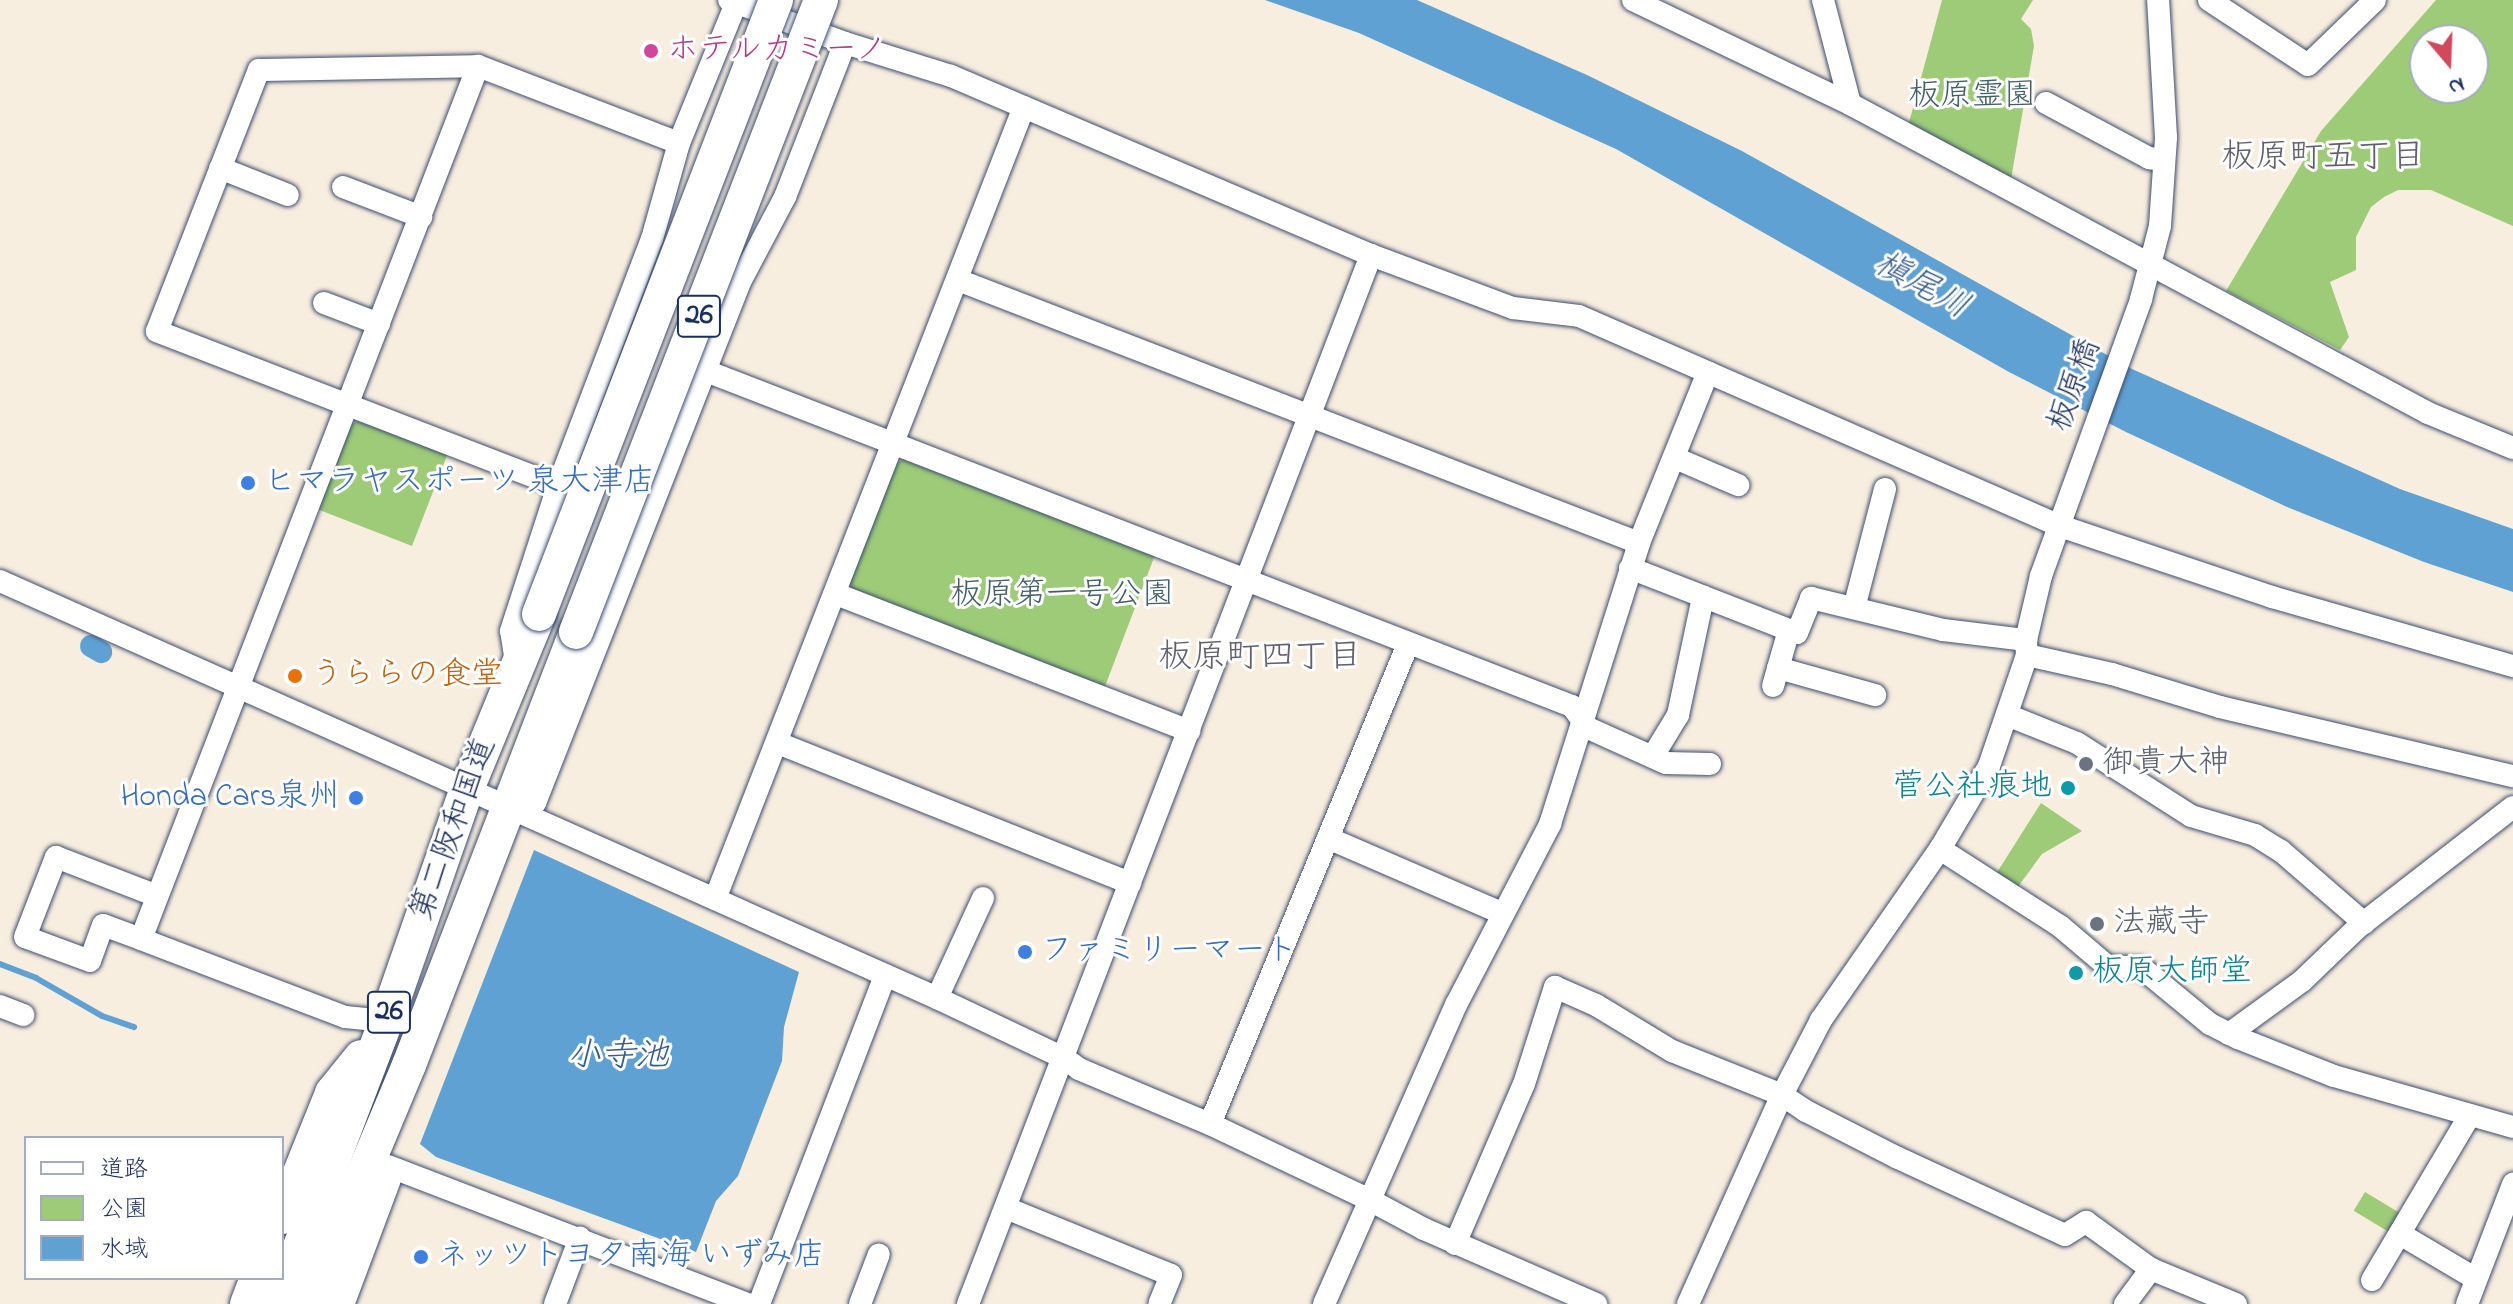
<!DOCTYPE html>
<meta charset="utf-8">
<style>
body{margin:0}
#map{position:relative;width:2513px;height:1304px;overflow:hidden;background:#f8eedf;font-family:"Indie Flower","Klee One",sans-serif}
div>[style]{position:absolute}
.green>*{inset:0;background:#9dcb78;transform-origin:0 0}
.water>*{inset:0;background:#60a1d3}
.stream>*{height:6px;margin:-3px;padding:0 3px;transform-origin:3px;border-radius:3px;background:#60a1d3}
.canal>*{height:22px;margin:-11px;padding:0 11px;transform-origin:11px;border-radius:11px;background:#60a1d3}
.roads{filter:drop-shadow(0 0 2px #3c4c71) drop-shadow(0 0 2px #3c4c71)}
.minor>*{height:22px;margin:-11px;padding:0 11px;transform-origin:11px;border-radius:11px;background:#fff}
.highway>*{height:34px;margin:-17px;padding:0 17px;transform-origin:17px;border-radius:17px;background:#fff}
.bridges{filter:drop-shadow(0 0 2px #3c4c71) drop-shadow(0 0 2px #3c4c71)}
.highway-bridge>*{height:34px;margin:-17px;padding:0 17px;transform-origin:17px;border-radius:17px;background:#fff}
.dots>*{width:22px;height:22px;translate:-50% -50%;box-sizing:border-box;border:4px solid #fff;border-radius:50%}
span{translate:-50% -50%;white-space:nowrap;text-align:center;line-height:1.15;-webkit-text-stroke:6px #fff;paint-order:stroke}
.shield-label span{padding:2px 6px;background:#fff;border:2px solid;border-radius:6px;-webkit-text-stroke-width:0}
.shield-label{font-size:30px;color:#1b2f5e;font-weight:700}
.hotel-label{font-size:32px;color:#b23c85}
.left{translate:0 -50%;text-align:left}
.park-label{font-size:32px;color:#425e66}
.street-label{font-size:32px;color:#1b2f5e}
.shop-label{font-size:32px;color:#366cbe}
.right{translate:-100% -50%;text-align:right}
.food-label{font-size:32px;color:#c56008}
.worship-label{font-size:32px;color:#5b616d}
.culture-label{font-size:32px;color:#0d838f}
.neighbourhood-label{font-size:34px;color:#62606e}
.water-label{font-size:34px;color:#375d8d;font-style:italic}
.legend{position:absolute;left:24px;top:1136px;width:260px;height:144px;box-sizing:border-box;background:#fff;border:2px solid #a4acbf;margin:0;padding:10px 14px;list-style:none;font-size:24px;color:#1b2f5e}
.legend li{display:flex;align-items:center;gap:16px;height:40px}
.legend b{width:40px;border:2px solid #a4acbf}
.north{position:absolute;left:2409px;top:24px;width:80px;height:80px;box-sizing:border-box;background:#fff;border:2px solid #a4acbf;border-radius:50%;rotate:161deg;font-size:22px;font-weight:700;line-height:32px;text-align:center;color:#1b2f5e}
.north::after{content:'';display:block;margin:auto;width:28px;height:36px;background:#d1495b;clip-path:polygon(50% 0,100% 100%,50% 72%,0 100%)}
</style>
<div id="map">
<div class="green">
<div style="clip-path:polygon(1942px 0,2033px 0,2021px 19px,2031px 29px,2034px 46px,2010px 185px,1907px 130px)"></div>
<div style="clip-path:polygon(evenodd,2436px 0,2513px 0,2513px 226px,2431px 190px,2398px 190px,2384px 197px,2371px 207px,2356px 237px,2356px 270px,2330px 282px,2349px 337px,2340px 350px,2226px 291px,2321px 131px,2436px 0,2425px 40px,2473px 40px,2473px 88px,2425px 88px,2425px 40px)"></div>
<div style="clip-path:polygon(361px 420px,448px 453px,412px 546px,317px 509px,349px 425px)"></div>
<div style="clip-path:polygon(905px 459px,1155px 555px,1104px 689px,853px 591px,848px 578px,892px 465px)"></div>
<div style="clip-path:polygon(2041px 803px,2082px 831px,2042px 854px,2017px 888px,1996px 874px)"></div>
<div style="left:2365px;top:1192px;width:44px;height:22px;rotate:31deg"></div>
</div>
<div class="water">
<div style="clip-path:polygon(1265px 0,1417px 0,1587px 75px,1742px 151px,2132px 369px,2400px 489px,2513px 529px,2513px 592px,2424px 562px,2287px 507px,2126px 432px,2009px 372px,1616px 149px,1359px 33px)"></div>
<div style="clip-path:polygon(534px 850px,799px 972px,784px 1027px,782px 1061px,738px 1176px,716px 1201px,696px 1252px,436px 1157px,420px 1144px)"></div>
</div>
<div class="stream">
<div style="left:0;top:964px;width:39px;rotate:21deg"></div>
<div style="left:36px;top:978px;width:76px;rotate:29.9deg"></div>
<div style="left:102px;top:1016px;width:34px;rotate:19deg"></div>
</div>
<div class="canal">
<div style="left:91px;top:646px;width:12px;rotate:31deg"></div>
</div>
<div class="roads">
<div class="minor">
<div style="left:729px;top:0;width:124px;rotate:20.3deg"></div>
<div style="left:845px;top:43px;width:111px;rotate:17.3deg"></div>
<div style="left:951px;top:76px;width:457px;rotate:23.1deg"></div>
<div style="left:1371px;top:255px;width:152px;rotate:20.5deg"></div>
<div style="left:1513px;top:308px;width:66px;rotate:6.9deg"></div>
<div style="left:1579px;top:316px;width:525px;rotate:23.59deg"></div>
<div style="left:2060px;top:526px;width:224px;rotate:18.5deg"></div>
<div style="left:2272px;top:597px;width:251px;rotate:16deg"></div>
<div style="left:1633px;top:0;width:241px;rotate:25.6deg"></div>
<div style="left:1850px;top:104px;width:655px;rotate:28.13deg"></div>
<div style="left:2428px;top:413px;width:92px;rotate:22.4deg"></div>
<div style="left:1823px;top:0;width:107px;rotate:75.4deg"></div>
<div style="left:2209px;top:0;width:118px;rotate:33.3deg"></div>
<div style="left:2308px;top:65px;width:93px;rotate:-44.1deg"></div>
<div style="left:2046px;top:103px;width:117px;rotate:28.1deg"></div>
<div style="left:2149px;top:158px;width:15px;rotate:8deg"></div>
<div style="left:220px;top:168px;width:73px;rotate:21.7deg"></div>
<div style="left:343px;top:187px;width:84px;rotate:21deg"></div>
<div style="left:958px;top:280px;width:730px;rotate:21.12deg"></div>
<div style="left:324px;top:303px;width:59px;rotate:20.9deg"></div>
<div style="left:706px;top:371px;width:929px;rotate:21.15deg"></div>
<div style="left:1572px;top:706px;width:27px;rotate:54deg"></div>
<div style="left:1588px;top:728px;width:85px;rotate:24.2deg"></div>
<div style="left:1666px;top:763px;width:44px;rotate:1.3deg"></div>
<div style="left:1675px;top:458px;width:69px;rotate:23.2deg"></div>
<div style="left:558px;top:486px;width:430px;rotate:-158.9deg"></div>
<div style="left:157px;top:331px;width:280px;rotate:-68.7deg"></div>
<div style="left:259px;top:70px;width:219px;rotate:-1deg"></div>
<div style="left:478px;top:66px;width:215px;rotate:21deg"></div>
<div style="left:1630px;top:568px;width:179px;rotate:21.3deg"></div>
<div style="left:1797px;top:633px;width:38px;rotate:-68deg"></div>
<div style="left:1811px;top:598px;width:136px;rotate:13.6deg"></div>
<div style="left:1943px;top:630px;width:84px;rotate:6.9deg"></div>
<div style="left:0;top:581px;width:1026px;rotate:23.99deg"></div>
<div style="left:937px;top:998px;width:140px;rotate:25.3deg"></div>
<div style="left:1064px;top:1058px;width:19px;rotate:36deg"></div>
<div style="left:1079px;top:1069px;width:142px;rotate:22.8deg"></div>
<div style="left:1210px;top:1124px;width:175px;rotate:25.4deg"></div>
<div style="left:1368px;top:1199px;width:64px;rotate:28.2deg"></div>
<div style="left:1424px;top:1229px;width:188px;rotate:23.6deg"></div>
<div style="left:836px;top:594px;width:379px;rotate:21.2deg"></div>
<div style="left:1854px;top:608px;width:123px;rotate:-75.4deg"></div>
<div style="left:2027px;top:655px;width:87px;rotate:12.6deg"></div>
<div style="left:2112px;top:674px;width:113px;rotate:17deg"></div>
<div style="left:2220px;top:707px;width:301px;rotate:13.3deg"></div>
<div style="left:516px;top:662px;width:31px;rotate:-99deg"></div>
<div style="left:511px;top:631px;width:152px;rotate:-72deg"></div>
<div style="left:558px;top:486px;width:264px;rotate:-69.2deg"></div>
<div style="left:652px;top:239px;width:100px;rotate:-74.3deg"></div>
<div style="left:679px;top:143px;width:151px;rotate:-67.8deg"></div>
<div style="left:1778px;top:668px;width:101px;rotate:15.6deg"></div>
<div style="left:1773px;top:686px;width:58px;rotate:-74.1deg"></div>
<div style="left:2007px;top:715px;width:75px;rotate:21.8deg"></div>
<div style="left:2077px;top:743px;width:135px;rotate:32.6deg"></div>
<div style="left:2191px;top:816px;width:67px;rotate:16.5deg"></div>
<div style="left:2255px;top:835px;width:31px;rotate:32deg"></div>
<div style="left:2281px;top:851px;width:110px;rotate:40.9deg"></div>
<div style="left:778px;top:743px;width:379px;rotate:21.7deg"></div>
<div style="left:1653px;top:756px;width:48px;rotate:-58.6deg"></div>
<div style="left:1678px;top:715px;width:121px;rotate:-78deg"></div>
<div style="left:510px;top:805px;width:25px;rotate:-5deg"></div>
<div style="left:535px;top:803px;width:560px;rotate:-68.52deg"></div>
<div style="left:740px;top:282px;width:96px;rotate:-62.1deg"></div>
<div style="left:785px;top:197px;width:165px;rotate:-68.7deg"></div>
<div style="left:1328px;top:838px;width:189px;rotate:23.4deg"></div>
<div style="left:1940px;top:849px;width:143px;rotate:32.7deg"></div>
<div style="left:2060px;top:926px;width:62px;rotate:40.4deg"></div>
<div style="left:2107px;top:966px;width:35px;rotate:3deg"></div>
<div style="left:2142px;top:968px;width:88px;rotate:39.5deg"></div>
<div style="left:2210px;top:1024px;width:31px;rotate:27deg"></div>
<div style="left:2238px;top:1038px;width:103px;rotate:21.6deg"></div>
<div style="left:2334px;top:1076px;width:186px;rotate:15.9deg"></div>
<div style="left:715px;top:899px;width:850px;rotate:-68.69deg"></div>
<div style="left:141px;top:939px;width:40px;rotate:-159.8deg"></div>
<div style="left:103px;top:925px;width:38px;rotate:110deg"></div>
<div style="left:90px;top:961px;width:69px;rotate:-159.7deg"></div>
<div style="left:25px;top:937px;width:86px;rotate:-68.8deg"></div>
<div style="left:56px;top:857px;width:108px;rotate:21.1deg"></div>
<div style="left:937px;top:998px;width:110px;rotate:-65.3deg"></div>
<div style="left:0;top:1006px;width:25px;rotate:21deg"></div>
<div style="left:386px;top:1021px;width:41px;rotate:-174.4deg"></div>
<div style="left:345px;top:1017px;width:218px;rotate:-159.1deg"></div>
<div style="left:141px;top:939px;width:936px;rotate:-68.89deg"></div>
<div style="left:2229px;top:1034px;width:90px;rotate:-36deg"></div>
<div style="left:2302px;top:981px;width:76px;rotate:-43.9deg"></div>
<div style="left:2357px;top:928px;width:197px;rotate:-37.8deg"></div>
<div style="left:1210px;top:1124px;width:519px;rotate:-67.58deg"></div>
<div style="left:388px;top:1166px;width:385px;rotate:21deg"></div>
<div style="left:1006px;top:1208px;width:178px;rotate:22.1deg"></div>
<div style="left:1171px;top:1275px;width:31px;rotate:112deg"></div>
<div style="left:2400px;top:1234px;width:88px;rotate:30.6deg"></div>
<div style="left:1455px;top:1244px;width:174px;rotate:-66.7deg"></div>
<div style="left:1524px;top:1084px;width:102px;rotate:-72.3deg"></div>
<div style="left:1555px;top:987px;width:45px;rotate:23.7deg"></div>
<div style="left:1596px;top:1005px;width:89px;rotate:31.2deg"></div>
<div style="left:1672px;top:1051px;width:118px;rotate:21.8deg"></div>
<div style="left:1782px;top:1095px;width:29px;rotate:34deg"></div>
<div style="left:1806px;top:1111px;width:101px;rotate:27.1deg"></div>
<div style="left:1896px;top:1157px;width:186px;rotate:24.8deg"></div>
<div style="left:2065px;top:1235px;width:25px;rotate:-32deg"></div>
<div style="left:2086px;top:1222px;width:80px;rotate:35.9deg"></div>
<div style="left:2151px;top:1269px;width:92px;rotate:22.4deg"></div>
<div style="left:2372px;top:1280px;width:192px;rotate:-59.3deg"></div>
<div style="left:555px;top:1304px;width:71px;rotate:-69.3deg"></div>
<div style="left:759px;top:1304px;width:352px;rotate:-69deg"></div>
<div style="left:860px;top:1304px;width:53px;rotate:-69.2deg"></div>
<div style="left:968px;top:1304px;width:1124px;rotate:-68.98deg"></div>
<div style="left:1324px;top:1304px;width:329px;rotate:-66.2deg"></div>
<div style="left:1457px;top:1003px;width:202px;rotate:-62.5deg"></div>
<div style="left:1550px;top:824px;width:295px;rotate:-72.4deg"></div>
<div style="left:1639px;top:543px;width:184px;rotate:-68deg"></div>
<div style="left:1688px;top:1304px;width:229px;rotate:-65.8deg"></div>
<div style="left:1782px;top:1095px;width:85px;rotate:-62.5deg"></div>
<div style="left:1821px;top:1020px;width:208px;rotate:-55.2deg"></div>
<div style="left:1940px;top:849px;width:96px;rotate:-59.4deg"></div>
<div style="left:1989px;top:766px;width:117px;rotate:-71.1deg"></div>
<div style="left:2027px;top:655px;width:15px;rotate:-94deg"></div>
<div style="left:2026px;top:640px;width:66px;rotate:-76.8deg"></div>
<div style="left:2041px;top:576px;width:294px;rotate:-70.1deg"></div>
<div style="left:2141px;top:299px;width:75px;rotate:-75.4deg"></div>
<div style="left:2160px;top:226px;width:89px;rotate:-86.1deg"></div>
<div style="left:2166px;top:137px;width:137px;rotate:-93.3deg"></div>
<div style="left:2125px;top:1304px;width:44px;rotate:-53.4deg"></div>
<div style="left:2467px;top:1304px;width:129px;rotate:-69deg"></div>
</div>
<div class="highway">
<div style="left:282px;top:1217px;width:134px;rotate:-68deg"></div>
<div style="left:332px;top:1093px;width:46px;rotate:-51.1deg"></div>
<div style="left:247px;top:1304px;width:28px;rotate:-69deg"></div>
<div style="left:278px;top:1304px;width:303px;rotate:-69.1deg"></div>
<div style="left:386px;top:1021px;width:246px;rotate:-70.8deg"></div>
<div style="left:467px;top:789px;width:189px;rotate:-67.6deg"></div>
<div style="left:309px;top:1304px;width:259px;rotate:-67.3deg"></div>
<div style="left:409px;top:1065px;width:464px;rotate:-68.9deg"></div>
<div style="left:337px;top:1304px;width:134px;rotate:-69.5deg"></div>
</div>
</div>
<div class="bridges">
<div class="highway-bridge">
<div style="left:539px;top:614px;width:658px;rotate:-68.89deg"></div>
<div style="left:576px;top:632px;width:678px;rotate:-68.81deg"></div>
</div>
</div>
<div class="dots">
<div style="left:651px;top:51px;background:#d1479c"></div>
<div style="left:248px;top:483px;background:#3f7fe0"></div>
<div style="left:295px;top:676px;background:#e8710a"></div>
<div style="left:2086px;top:764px;background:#6b7280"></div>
<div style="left:2068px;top:788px;background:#0f9aa8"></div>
<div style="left:356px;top:798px;background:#3f7fe0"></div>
<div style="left:2097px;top:924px;background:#6b7280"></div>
<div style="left:1025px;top:952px;background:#3f7fe0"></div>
<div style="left:2076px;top:973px;background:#0f9aa8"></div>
<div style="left:421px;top:1257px;background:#3f7fe0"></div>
</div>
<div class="shield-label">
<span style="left:699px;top:316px">26</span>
<span style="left:389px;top:1012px">26</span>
</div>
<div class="hotel-label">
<span class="left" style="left:667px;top:51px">ホテルカミーノ</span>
</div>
<div class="park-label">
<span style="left:1972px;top:97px">板原霊園</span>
<span style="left:1062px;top:596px">板原第一号公園</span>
</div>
<div class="street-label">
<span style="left:2076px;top:386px;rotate:-70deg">板原橋</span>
<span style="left:455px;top:830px;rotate:-70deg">第二阪和国道</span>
</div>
<div class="shop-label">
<span class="left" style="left:264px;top:483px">ヒマラヤスポーツ 泉大津店</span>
<span class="right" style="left:340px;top:798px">Honda Cars泉州</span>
<span class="left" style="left:1041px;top:952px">ファミリーマート</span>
<span class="left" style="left:437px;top:1257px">ネッツトヨタ南海 いずみ店</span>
</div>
<div class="food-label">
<span class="left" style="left:311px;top:676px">うららの食堂</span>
</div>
<div class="worship-label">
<span class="left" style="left:2102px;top:764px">御貴大神</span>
<span class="left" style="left:2113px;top:924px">法藏寺</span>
</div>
<div class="culture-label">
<span class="right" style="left:2052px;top:788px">菅公社痕地</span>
<span class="left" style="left:2092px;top:973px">板原大師堂</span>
</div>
<div class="neighbourhood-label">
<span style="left:2323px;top:159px">板原町五丁目</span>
<span style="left:1260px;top:659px">板原町四丁目</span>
</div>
<div class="water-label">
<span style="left:1921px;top:287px;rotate:29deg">槇尾川</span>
<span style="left:618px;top:1058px">小寺池</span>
</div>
<ul class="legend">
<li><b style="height:10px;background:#fff"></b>道路</li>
<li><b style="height:22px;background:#9dcb78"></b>公園</li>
<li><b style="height:22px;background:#60a1d3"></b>水域</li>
</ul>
<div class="north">N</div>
</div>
